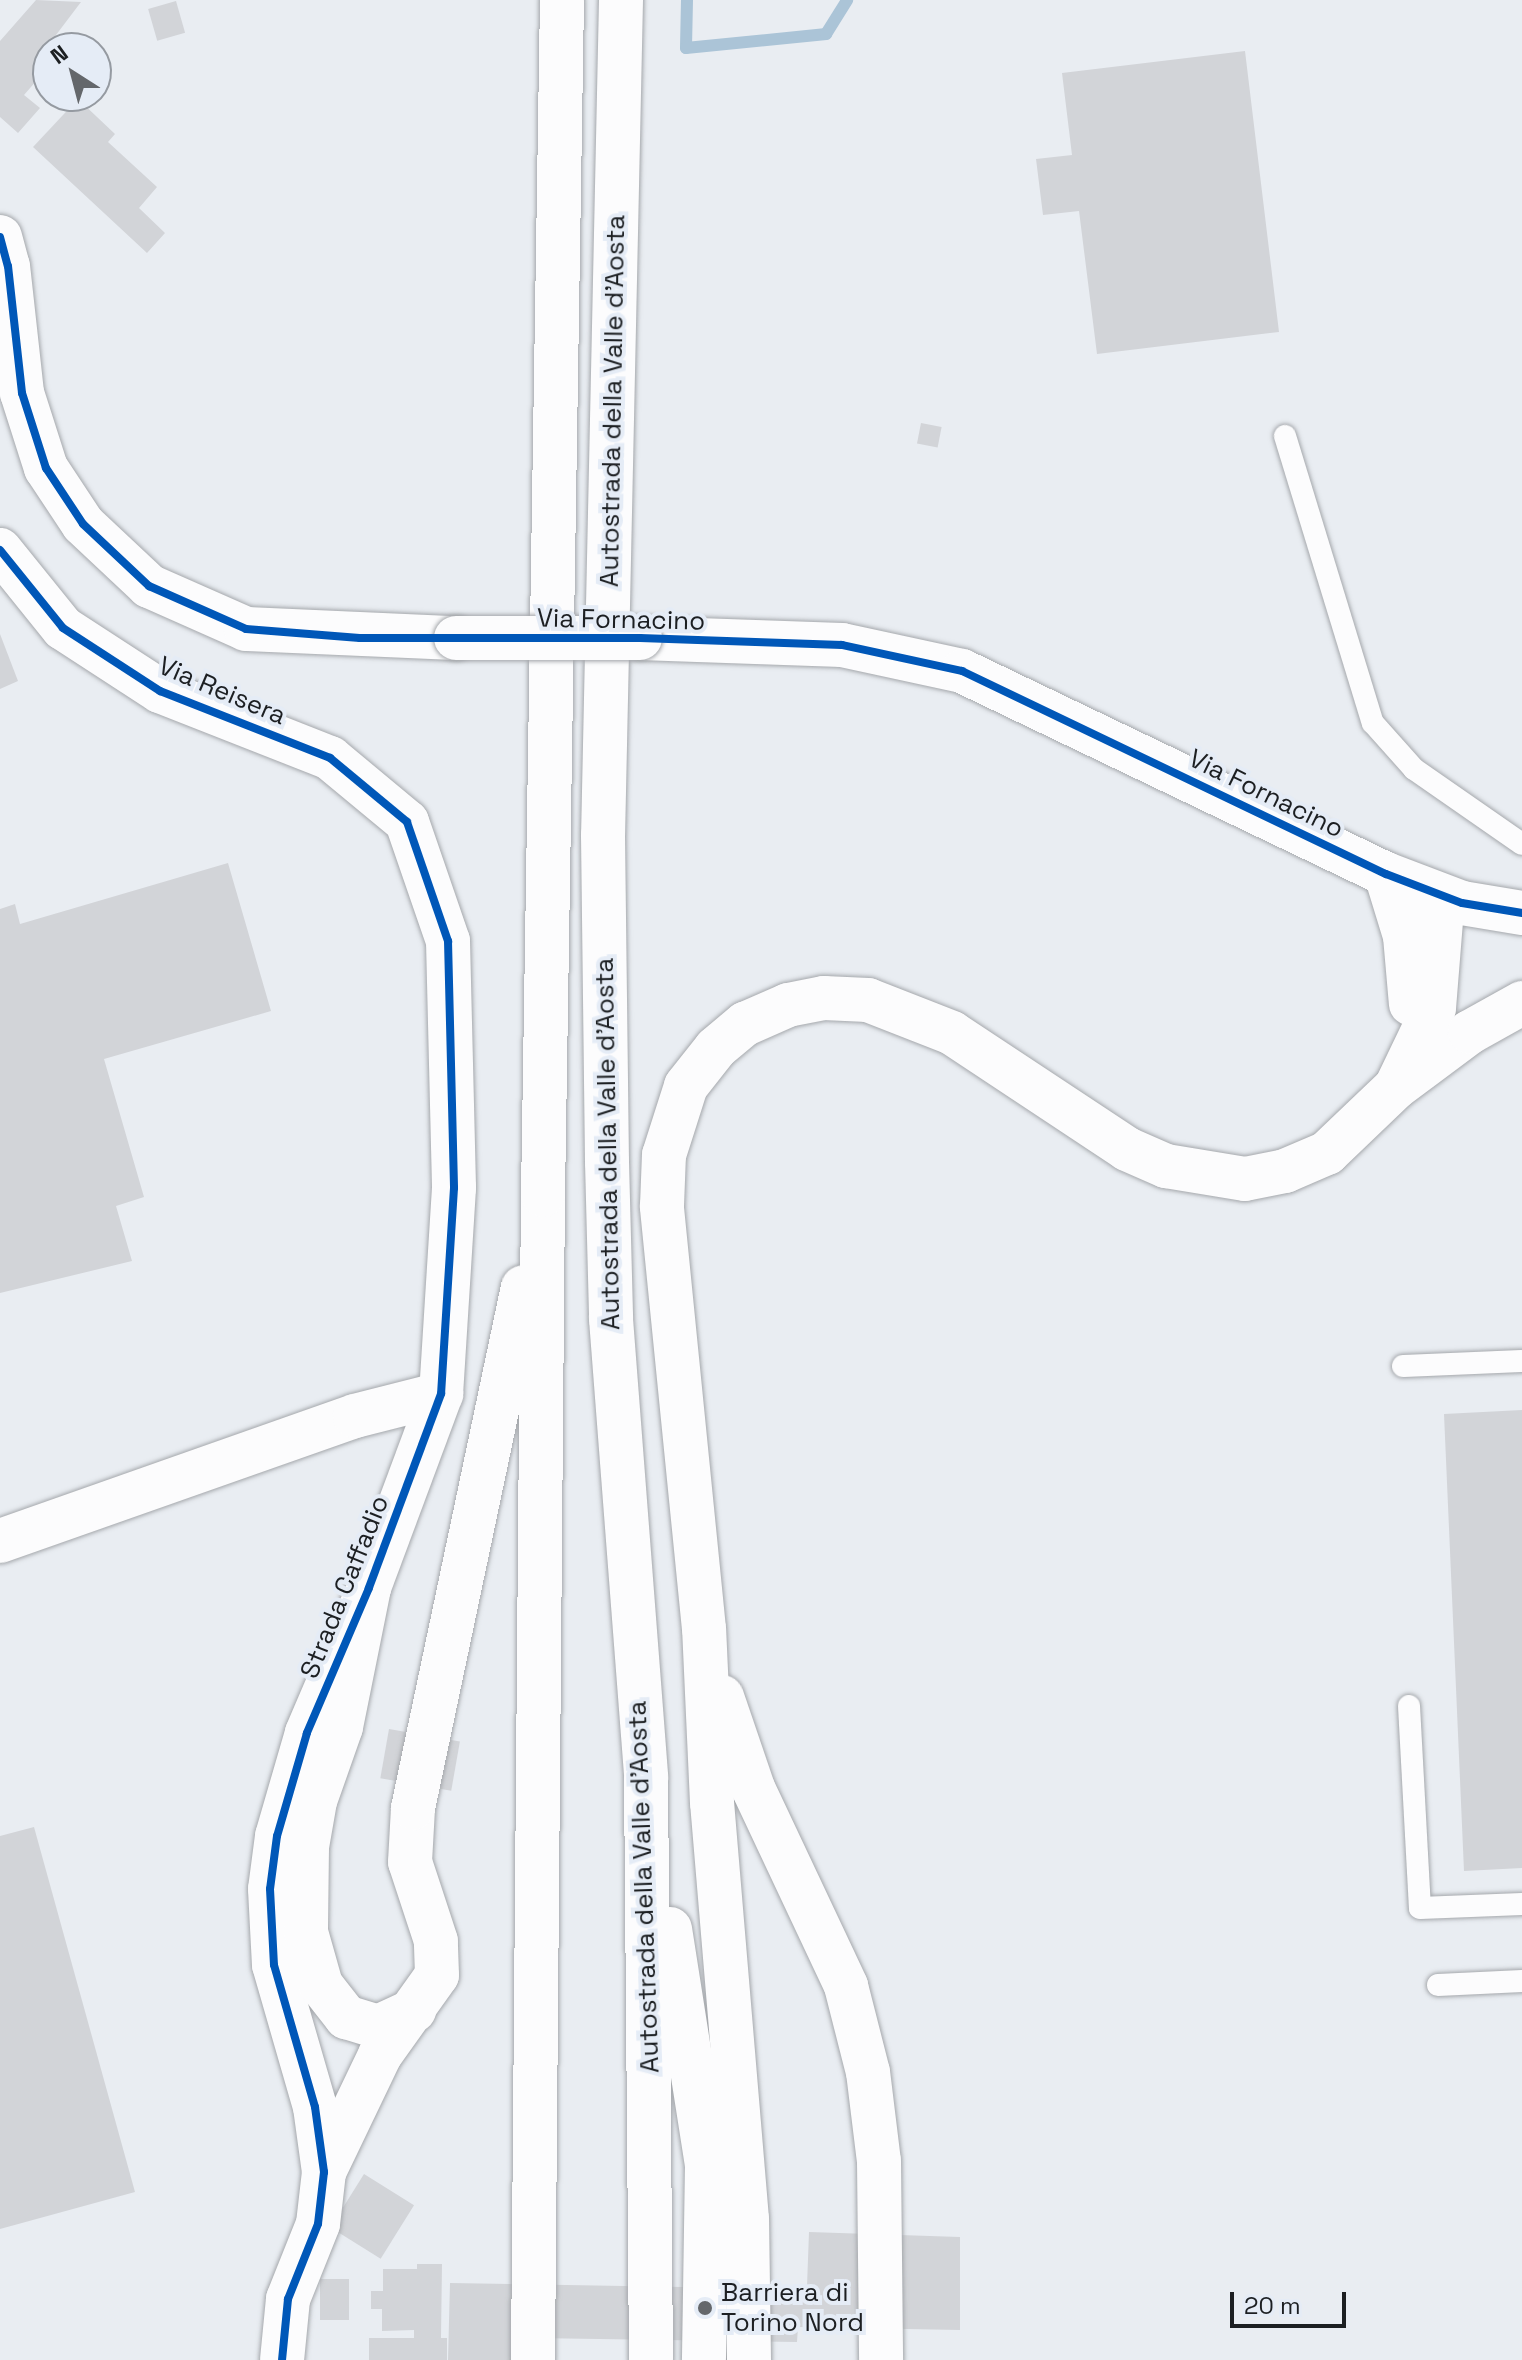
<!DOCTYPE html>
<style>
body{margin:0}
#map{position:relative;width:1522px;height:2360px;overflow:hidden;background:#e9edf2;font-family:"Space Grotesk",sans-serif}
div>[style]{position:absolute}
.stream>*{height:12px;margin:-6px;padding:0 6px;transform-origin:6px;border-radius:6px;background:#abc4d7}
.building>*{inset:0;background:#d2d4d8;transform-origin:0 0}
.roads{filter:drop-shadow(0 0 2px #a5a8ac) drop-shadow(0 0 2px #a5a8ac)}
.lane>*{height:22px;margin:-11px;padding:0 11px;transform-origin:11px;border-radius:11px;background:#fcfcfd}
.secondary>*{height:44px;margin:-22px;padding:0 22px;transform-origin:22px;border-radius:22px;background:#fcfcfd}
.highway>*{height:44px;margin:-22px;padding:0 22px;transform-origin:22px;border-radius:22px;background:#fcfcfd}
.bridges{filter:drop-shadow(0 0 2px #a5a8ac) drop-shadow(0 0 2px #a5a8ac)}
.secondary-bridge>*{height:44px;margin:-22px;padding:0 22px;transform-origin:22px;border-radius:22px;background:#fcfcfd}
.cycleway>*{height:8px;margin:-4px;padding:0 4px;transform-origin:4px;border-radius:4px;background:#0057b8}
.dots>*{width:22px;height:22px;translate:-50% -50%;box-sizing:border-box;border:4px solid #e5ecf6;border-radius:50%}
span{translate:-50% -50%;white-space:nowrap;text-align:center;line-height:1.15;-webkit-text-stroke:8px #e5ecf6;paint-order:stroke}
.street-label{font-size:26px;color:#1c1f22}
.poi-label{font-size:26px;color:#1c1f22}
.left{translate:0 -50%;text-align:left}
.north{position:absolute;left:32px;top:32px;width:80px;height:80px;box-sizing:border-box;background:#e5ecf6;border:2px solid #959aa1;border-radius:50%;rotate:324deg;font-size:22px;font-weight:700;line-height:32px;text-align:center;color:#1c1f22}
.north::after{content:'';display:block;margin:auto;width:28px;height:36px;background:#64676b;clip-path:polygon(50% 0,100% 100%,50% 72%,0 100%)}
.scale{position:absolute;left:1230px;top:2292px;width:116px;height:36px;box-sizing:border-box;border:4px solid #1c1f22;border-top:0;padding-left:10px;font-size:24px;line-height:28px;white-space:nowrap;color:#1c1f22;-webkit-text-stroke:6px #e5ecf6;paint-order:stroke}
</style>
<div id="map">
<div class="stream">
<div style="left:687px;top:0;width:48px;rotate:91.2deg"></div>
<div style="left:686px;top:48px;width:141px;rotate:-5.7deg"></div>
<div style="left:826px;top:34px;width:40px;rotate:-58deg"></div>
</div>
<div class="building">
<div style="clip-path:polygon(36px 0,81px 2px,34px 64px,44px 72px,24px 95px,40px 108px,18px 133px,0 117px,0 41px)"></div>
<div style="left:176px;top:1px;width:33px;height:29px;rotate:74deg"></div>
<div style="clip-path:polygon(1245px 51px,1279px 332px,1097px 354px,1079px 211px,1043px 215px,1036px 159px,1072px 155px,1062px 73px)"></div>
<div style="clip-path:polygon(78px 99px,115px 134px,108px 142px,157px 187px,139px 208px,165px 233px,147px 253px,33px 147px)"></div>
<div style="left:921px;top:423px;width:21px;height:21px;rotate:11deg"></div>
<div style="clip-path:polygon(0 634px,18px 681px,0 689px)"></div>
<div style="clip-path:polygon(228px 863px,271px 1011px,104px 1059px,144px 1197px,116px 1206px,132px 1261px,0 1293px,0 909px,15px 904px,20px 924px)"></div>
<div style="clip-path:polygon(1522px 1410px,1522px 1868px,1464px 1871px,1444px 1414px)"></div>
<div style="left:389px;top:1729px;width:72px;height:50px;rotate:10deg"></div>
<div style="clip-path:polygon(34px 1827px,135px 2192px,0 2229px,0 1836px)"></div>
<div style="left:364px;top:2174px;width:59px;height:63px;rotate:32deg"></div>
<div style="clip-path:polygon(809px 2232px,960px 2237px,960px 2330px,798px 2327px,797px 2342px,533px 2338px,517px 2360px,448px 2360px,450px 2283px,799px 2289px,807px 2286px)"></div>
<div style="clip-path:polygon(417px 2264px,442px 2264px,441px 2338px,447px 2338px,447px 2360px,369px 2360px,369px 2338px,414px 2338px,414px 2330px,382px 2331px,382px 2309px,371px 2309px,371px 2291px,383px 2291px,383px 2269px,417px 2269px)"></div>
<div style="left:320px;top:2279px;width:29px;height:41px"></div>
</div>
<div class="roads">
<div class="lane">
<div style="left:1285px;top:436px;width:300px;rotate:73deg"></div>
<div style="left:1373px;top:723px;width:62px;rotate:48.3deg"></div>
<div style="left:1414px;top:769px;width:131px;rotate:34.8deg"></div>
<div style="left:1403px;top:1366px;width:119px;rotate:-2.4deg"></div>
<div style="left:1409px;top:1706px;width:202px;rotate:86.9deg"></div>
<div style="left:1420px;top:1908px;width:102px;rotate:-2.2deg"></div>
<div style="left:1438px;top:1985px;width:84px;rotate:-2.7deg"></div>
</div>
<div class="secondary">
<div style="left:0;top:237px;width:30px;rotate:75deg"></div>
<div style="left:8px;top:266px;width:128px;rotate:83.7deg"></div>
<div style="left:22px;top:393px;width:79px;rotate:72.3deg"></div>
<div style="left:46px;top:468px;width:67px;rotate:56.5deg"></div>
<div style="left:83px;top:524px;width:91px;rotate:43.2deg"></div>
<div style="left:149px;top:586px;width:106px;rotate:23.9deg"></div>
<div style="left:246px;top:629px;width:210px;rotate:2.5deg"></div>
<div style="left:0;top:550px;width:100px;rotate:51.1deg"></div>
<div style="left:63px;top:628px;width:116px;rotate:33deg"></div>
<div style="left:160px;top:691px;width:183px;rotate:21.5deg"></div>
<div style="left:330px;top:758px;width:100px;rotate:39.7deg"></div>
<div style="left:407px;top:822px;width:126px;rotate:71deg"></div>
<div style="left:448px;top:941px;width:247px;rotate:88.6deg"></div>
<div style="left:454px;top:1188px;width:206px;rotate:93.6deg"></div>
<div style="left:441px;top:1394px;width:207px;rotate:110.4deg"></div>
<div style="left:369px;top:1588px;width:158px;rotate:113.2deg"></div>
<div style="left:307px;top:1733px;width:107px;rotate:106.2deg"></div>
<div style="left:277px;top:1836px;width:53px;rotate:97.5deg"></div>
<div style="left:270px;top:1889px;width:76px;rotate:87deg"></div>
<div style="left:274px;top:1965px;width:148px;rotate:73.9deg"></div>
<div style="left:315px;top:2107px;width:66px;rotate:82.1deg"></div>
<div style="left:324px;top:2172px;width:52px;rotate:96.6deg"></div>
<div style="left:318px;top:2224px;width:81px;rotate:111.8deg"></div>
<div style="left:288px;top:2299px;width:61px;rotate:95.6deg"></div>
<div style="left:640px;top:638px;width:202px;rotate:2deg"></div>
<div style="left:842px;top:645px;width:123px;rotate:12.2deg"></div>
<div style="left:962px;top:671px;width:470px;rotate:25.6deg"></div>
<div style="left:1386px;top:874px;width:81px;rotate:20.9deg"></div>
<div style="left:1462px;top:903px;width:61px;rotate:9.5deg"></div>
<div style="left:0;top:1541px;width:376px;rotate:-19.4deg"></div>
<div style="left:355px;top:1416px;width:89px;rotate:-14.3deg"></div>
</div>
<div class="highway">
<div style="left:621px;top:0;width:835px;rotate:91.23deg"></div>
<div style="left:603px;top:835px;width:327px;rotate:89.3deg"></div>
<div style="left:607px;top:1162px;width:157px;rotate:88.5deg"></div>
<div style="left:611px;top:1319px;width:459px;rotate:85.6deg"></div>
<div style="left:646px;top:1777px;width:583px;rotate:89.51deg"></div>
<div style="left:1386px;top:874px;width:65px;rotate:73deg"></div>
<div style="left:1405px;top:936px;width:68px;rotate:85deg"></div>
<div style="left:1397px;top:1085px;width:85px;rotate:-64.3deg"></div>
<div style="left:1434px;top:1008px;width:111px;rotate:-85.4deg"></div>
<div style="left:369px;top:1588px;width:142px;rotate:101.4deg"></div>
<div style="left:341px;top:1727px;width:78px;rotate:109.4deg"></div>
<div style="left:315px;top:1801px;width:47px;rotate:99.9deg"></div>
<div style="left:307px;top:1847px;width:85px;rotate:90.7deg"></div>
<div style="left:306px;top:1932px;width:55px;rotate:74.2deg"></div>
<div style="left:321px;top:1985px;width:41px;rotate:52deg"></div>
<div style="left:346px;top:2017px;width:34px;rotate:17deg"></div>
<div style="left:378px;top:2027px;width:40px;rotate:-25deg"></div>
<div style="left:722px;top:1697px;width:96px;rotate:71.2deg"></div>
<div style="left:753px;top:1788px;width:219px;rotate:64.8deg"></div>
<div style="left:846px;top:1986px;width:89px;rotate:75.7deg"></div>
<div style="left:868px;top:2072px;width:90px;rotate:83deg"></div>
<div style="left:879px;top:2161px;width:199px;rotate:89.4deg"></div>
<div style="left:670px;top:1929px;width:239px;rotate:81.1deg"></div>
<div style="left:707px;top:2165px;width:195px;rotate:90.9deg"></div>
<div style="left:324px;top:2172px;width:130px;rotate:-64.4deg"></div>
<div style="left:380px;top:2055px;width:98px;rotate:-54.5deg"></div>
<div style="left:437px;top:1975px;width:34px;rotate:-92deg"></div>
<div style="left:436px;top:1941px;width:83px;rotate:-108.2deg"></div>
<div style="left:410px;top:1862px;width:54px;rotate:-86.8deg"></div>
<div style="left:413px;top:1808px;width:532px;rotate:-78.08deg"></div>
<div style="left:533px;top:2360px;width:1165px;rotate:-89.51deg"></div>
<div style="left:543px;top:1195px;width:1195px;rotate:-89.09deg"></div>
<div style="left:749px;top:2360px;width:141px;rotate:-90.8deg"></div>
<div style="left:747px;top:2219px;width:417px;rotate:-94.8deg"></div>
<div style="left:712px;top:1803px;width:174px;rotate:-92.6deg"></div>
<div style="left:704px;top:1629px;width:425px;rotate:-95.7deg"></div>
<div style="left:662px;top:1206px;width:51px;rotate:-87.8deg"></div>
<div style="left:664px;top:1155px;width:72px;rotate:-72.3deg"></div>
<div style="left:686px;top:1086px;width:48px;rotate:-51.7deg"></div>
<div style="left:716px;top:1048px;width:38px;rotate:-40deg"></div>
<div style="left:745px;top:1024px;width:47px;rotate:-23.8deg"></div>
<div style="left:788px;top:1005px;width:37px;rotate:-11deg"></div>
<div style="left:824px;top:998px;width:44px;rotate:2.6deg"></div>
<div style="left:868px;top:1000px;width:90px;rotate:21.4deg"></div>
<div style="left:952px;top:1033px;width:210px;rotate:33.5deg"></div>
<div style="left:1127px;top:1149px;width:43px;rotate:23.6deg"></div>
<div style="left:1166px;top:1166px;width:80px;rotate:9.3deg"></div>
<div style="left:1245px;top:1179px;width:41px;rotate:-11.3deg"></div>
<div style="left:1285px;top:1171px;width:46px;rotate:-23.2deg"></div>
<div style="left:1327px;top:1153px;width:95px;rotate:-43.7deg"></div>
<div style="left:1396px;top:1087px;width:92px;rotate:-36.6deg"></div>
<div style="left:1470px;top:1032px;width:60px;rotate:-29.1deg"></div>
</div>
</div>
<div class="bridges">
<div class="secondary-bridge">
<div style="left:456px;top:638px;width:184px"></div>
</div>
</div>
<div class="cycleway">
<div style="left:0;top:237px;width:30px;rotate:75deg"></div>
<div style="left:8px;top:266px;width:128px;rotate:83.7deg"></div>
<div style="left:22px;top:393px;width:79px;rotate:72.3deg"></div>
<div style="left:46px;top:468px;width:67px;rotate:56.5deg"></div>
<div style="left:83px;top:524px;width:91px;rotate:43.2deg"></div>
<div style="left:149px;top:586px;width:106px;rotate:23.9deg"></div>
<div style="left:246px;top:629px;width:114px;rotate:4.5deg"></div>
<div style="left:360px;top:638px;width:280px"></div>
<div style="left:640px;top:638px;width:202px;rotate:2deg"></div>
<div style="left:842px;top:645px;width:123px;rotate:12.2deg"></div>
<div style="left:962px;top:671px;width:470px;rotate:25.6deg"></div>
<div style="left:1386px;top:874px;width:81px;rotate:20.9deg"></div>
<div style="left:1462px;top:903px;width:61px;rotate:9.5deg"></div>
<div style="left:0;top:550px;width:100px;rotate:51.1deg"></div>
<div style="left:63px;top:628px;width:116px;rotate:33deg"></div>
<div style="left:160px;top:691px;width:183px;rotate:21.5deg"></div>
<div style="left:330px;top:758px;width:100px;rotate:39.7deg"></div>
<div style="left:407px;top:822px;width:126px;rotate:71deg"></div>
<div style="left:448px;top:941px;width:247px;rotate:88.6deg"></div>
<div style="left:454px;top:1188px;width:206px;rotate:93.6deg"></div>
<div style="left:441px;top:1394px;width:207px;rotate:110.4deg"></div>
<div style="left:369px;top:1588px;width:158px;rotate:113.2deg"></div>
<div style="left:307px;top:1733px;width:107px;rotate:106.2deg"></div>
<div style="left:277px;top:1836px;width:53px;rotate:97.5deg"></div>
<div style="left:270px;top:1889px;width:76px;rotate:87deg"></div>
<div style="left:274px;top:1965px;width:148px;rotate:73.9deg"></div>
<div style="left:315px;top:2107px;width:66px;rotate:82.1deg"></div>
<div style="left:324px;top:2172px;width:52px;rotate:96.6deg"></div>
<div style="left:318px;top:2224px;width:81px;rotate:111.8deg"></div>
<div style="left:288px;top:2299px;width:61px;rotate:95.6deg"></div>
</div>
<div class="dots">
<div style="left:705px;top:2308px;background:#64676b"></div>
</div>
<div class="street-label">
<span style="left:613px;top:401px;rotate:-89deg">Autostrada della Valle d'Aosta</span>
<span style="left:621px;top:620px;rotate:1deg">Via Fornacino</span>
<span style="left:222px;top:691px;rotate:23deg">Via Reisera</span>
<span style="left:1266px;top:794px;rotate:26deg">Via Fornacino</span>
<span style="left:608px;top:1144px;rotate:-91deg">Autostrada della Valle d'Aosta</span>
<span style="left:345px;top:1587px;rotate:-68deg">Strada Caffadio</span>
<span style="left:644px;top:1887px;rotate:-92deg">Autostrada della Valle d'Aosta</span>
</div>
<div class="poi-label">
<span class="left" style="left:721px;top:2308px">Barriera di<br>Torino Nord</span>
</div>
<div class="north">N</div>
<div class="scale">20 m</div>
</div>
